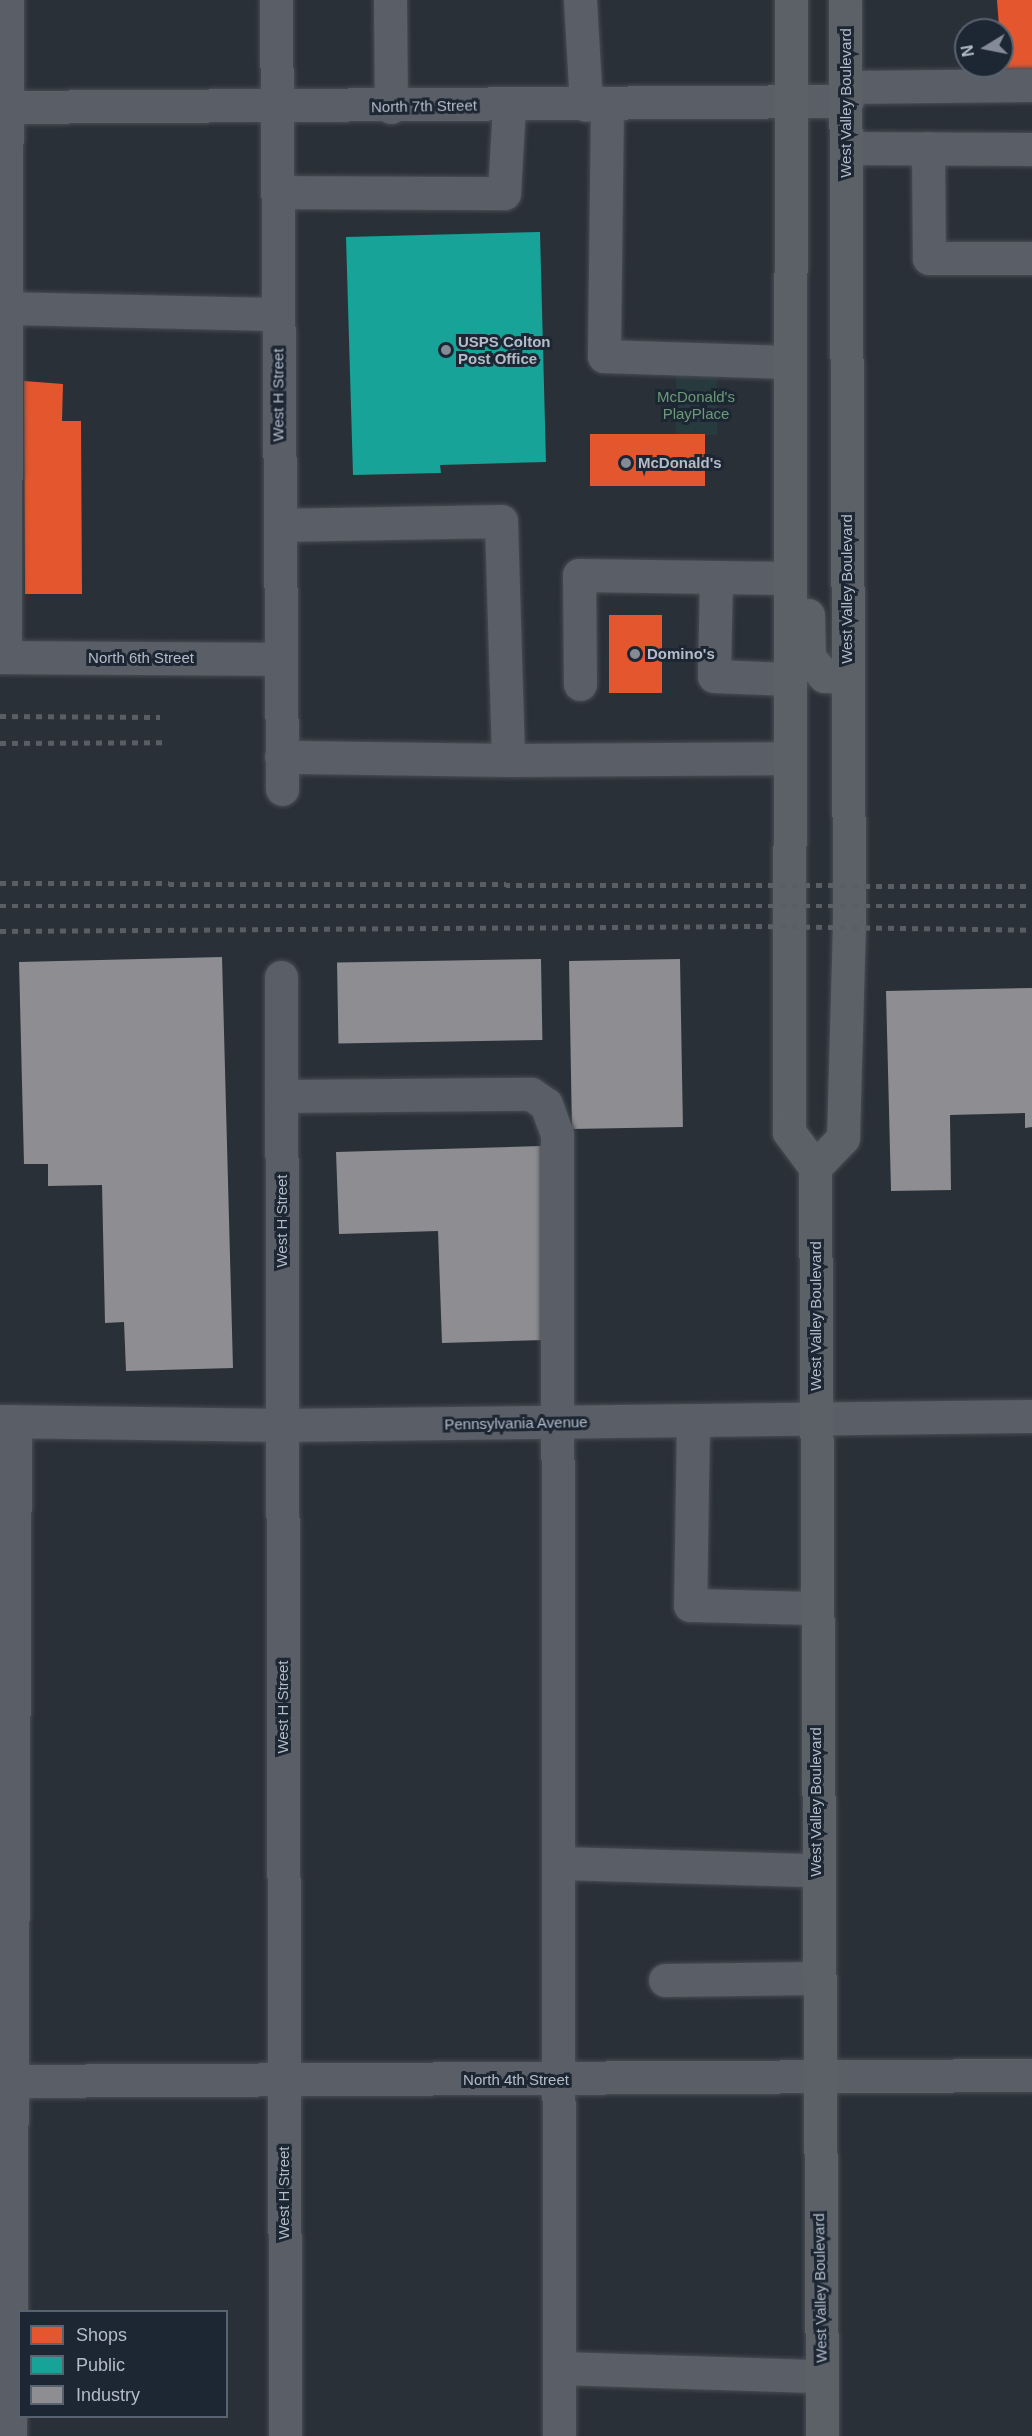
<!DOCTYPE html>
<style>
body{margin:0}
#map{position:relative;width:1032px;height:2436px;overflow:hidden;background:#2a3038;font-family:Helvetica,sans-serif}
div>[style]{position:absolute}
.green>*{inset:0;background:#273a3e;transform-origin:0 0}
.shops>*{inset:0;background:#e4572e;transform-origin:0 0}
.public>*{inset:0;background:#17a398}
.industry>*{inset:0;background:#8d8d92;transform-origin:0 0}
.roads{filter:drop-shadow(0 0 2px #484c53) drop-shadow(0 0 2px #484c53)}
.minor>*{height:33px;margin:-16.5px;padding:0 16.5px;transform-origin:16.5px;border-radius:16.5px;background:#5a5e66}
.major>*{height:33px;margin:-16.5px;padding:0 16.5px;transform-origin:16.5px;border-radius:16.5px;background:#5c6168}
.rail>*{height:4.5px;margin-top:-2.25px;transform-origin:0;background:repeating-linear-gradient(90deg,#595d64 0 6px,transparent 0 12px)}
.dots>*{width:16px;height:16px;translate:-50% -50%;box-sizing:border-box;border:3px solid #1d2633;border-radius:50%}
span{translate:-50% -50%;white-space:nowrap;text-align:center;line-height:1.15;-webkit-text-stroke:6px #1d2633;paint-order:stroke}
.street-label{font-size:15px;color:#b4bcc9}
.poi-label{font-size:15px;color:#b4bcc9;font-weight:700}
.left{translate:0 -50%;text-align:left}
.park-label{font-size:15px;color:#6b9a76}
.legend{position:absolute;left:18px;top:2310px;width:210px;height:108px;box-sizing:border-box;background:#1d2633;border:2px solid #59626f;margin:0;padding:8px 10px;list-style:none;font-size:18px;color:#b4bcc9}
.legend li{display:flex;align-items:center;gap:12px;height:30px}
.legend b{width:30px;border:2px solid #59626f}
.north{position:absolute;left:954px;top:18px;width:60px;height:60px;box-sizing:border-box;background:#1d2633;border:2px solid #59626f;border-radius:50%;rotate:260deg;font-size:16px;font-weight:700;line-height:24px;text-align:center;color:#b4bcc9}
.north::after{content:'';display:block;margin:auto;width:21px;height:27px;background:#848b96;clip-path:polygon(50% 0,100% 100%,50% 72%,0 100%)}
</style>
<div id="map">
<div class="green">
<div style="left:676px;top:375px;width:41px;height:60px"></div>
</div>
<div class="shops">
<div style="clip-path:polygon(997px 0,1032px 0,1032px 69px,996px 69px,1002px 66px)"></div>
<div style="clip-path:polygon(24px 381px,63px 384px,62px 421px,81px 421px,82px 594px,25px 594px)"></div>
<div style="left:590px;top:434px;width:115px;height:52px"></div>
<div style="left:609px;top:615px;width:53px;height:78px"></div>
</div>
<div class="public">
<div style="clip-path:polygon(540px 232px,546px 462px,440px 465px,441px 473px,353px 475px,346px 237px)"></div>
</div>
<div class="industry">
<div style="clip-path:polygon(222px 957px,233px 1368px,126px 1371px,124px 1322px,105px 1323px,102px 1185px,48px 1186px,48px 1164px,24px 1164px,19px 962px)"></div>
<div style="left:541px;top:959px;width:81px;height:204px;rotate:89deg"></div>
<div style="left:680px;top:959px;width:168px;height:111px;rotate:89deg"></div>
<div style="clip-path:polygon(1032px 988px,1032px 1127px,1025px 1128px,1025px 1113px,950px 1115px,951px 1190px,891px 1191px,886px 991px)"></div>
<div style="clip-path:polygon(541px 1146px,546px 1340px,442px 1343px,438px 1231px,339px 1234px,336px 1152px)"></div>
</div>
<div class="roads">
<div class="minor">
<div style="left:276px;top:0;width:789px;rotate:89.56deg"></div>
<div style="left:390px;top:0;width:107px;rotate:89.5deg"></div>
<div style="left:580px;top:0;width:105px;rotate:86.7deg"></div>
<div style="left:847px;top:87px;width:185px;rotate:-0.6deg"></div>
<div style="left:607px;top:105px;width:251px;rotate:90.7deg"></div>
<div style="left:604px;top:356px;width:183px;rotate:1.9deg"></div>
<div style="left:0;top:107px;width:847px;rotate:-0.41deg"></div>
<div style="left:846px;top:148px;width:186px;rotate:0.3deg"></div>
<div style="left:928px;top:148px;width:110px;rotate:89.5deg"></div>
<div style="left:929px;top:258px;width:103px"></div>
<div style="left:277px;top:192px;width:227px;rotate:0.3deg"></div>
<div style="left:504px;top:193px;width:87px;rotate:-86.7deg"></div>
<div style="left:6px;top:308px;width:272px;rotate:1.3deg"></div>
<div style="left:280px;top:525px;width:221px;rotate:-1deg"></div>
<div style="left:501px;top:521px;width:239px;rotate:88.3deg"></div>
<div style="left:508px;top:760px;width:227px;rotate:-179.2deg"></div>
<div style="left:716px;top:577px;width:99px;rotate:91.2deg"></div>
<div style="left:714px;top:676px;width:74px;rotate:2.3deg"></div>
<div style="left:0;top:657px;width:281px;rotate:0.4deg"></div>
<div style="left:5px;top:657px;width:657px;rotate:-89.83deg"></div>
<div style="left:580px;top:684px;width:109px;rotate:-90.5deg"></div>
<div style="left:579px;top:575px;width:209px;rotate:0.8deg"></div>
<div style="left:508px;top:760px;width:279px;rotate:-0.4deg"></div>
<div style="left:281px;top:977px;width:1459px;rotate:89.84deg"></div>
<div style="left:281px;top:1096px;width:250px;rotate:-0.5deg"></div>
<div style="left:531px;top:1094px;width:18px;rotate:34deg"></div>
<div style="left:546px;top:1104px;width:32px;rotate:70deg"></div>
<div style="left:557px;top:1134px;width:1302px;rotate:89.91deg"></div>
<div style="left:0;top:1421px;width:283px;rotate:0.8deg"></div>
<div style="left:283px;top:1425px;width:749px;rotate:-0.69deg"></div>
<div style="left:693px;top:1421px;width:184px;rotate:90.9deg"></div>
<div style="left:690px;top:1605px;width:126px;rotate:1.4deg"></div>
<div style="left:559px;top:1863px;width:257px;rotate:1.6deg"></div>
<div style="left:665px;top:1980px;width:151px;rotate:-0.8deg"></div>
<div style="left:0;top:2081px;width:1032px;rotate:-0.33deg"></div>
<div style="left:560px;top:2368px;width:261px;rotate:1.8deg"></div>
<div style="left:10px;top:2436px;width:1015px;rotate:-89.72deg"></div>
</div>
<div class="major">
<div style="left:791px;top:0;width:1132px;rotate:90.1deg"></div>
<div style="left:789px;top:1132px;width:44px;rotate:53.4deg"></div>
<div style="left:815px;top:1167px;width:1269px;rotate:89.68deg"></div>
<div style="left:808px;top:615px;width:42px;rotate:88.6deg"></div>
<div style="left:809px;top:657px;width:24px;rotate:52deg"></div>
<div style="left:824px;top:676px;width:24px;rotate:2deg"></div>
<div style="left:815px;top:1167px;width:40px;rotate:-46deg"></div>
<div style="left:843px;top:1138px;width:211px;rotate:-88.4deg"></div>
<div style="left:849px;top:927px;width:927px;rotate:-90.25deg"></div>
</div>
</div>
<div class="rail">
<div style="left:0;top:716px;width:160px;rotate:0.4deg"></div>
<div style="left:0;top:743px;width:165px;rotate:-0.3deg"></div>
<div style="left:0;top:883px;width:1032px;rotate:0.17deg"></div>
<div style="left:0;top:906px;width:1032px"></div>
<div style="left:0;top:931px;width:756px;rotate:-0.38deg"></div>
<div style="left:756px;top:926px;width:276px;rotate:0.8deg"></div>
</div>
<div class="dots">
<div style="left:446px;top:350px;background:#848b96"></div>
<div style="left:626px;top:463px;background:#848b96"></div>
<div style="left:635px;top:654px;background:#848b96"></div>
</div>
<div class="street-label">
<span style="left:846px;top:103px;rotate:-90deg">West Valley Boulevard</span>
<span style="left:424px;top:106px;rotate:-1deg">North 7th Street</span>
<span style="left:278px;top:395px;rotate:-90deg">West H Street</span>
<span style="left:847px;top:589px;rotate:-90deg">West Valley Boulevard</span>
<span style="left:141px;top:658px">North 6th Street</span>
<span style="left:282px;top:1221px;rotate:-90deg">West H Street</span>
<span style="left:816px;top:1316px;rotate:-90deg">West Valley Boulevard</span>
<span style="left:516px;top:1423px;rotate:-1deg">Pennsylvania Avenue</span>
<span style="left:283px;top:1707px;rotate:-90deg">West H Street</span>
<span style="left:816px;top:1802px;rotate:-90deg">West Valley Boulevard</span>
<span style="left:516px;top:2080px">North 4th Street</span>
<span style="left:284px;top:2193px;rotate:-90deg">West H Street</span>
<span style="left:820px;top:2288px;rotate:-91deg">West Valley Boulevard</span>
</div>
<div class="poi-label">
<span class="left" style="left:458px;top:350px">USPS Colton<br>Post Office</span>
<span class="left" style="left:638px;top:463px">McDonald's</span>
<span class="left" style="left:647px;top:654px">Domino's</span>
</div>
<div class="park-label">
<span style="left:696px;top:405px">McDonald's<br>PlayPlace</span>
</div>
<ul class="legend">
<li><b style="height:16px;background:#e4572e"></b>Shops</li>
<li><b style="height:16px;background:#17a398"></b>Public</li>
<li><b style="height:16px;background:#8d8d92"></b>Industry</li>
</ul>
<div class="north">N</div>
</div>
